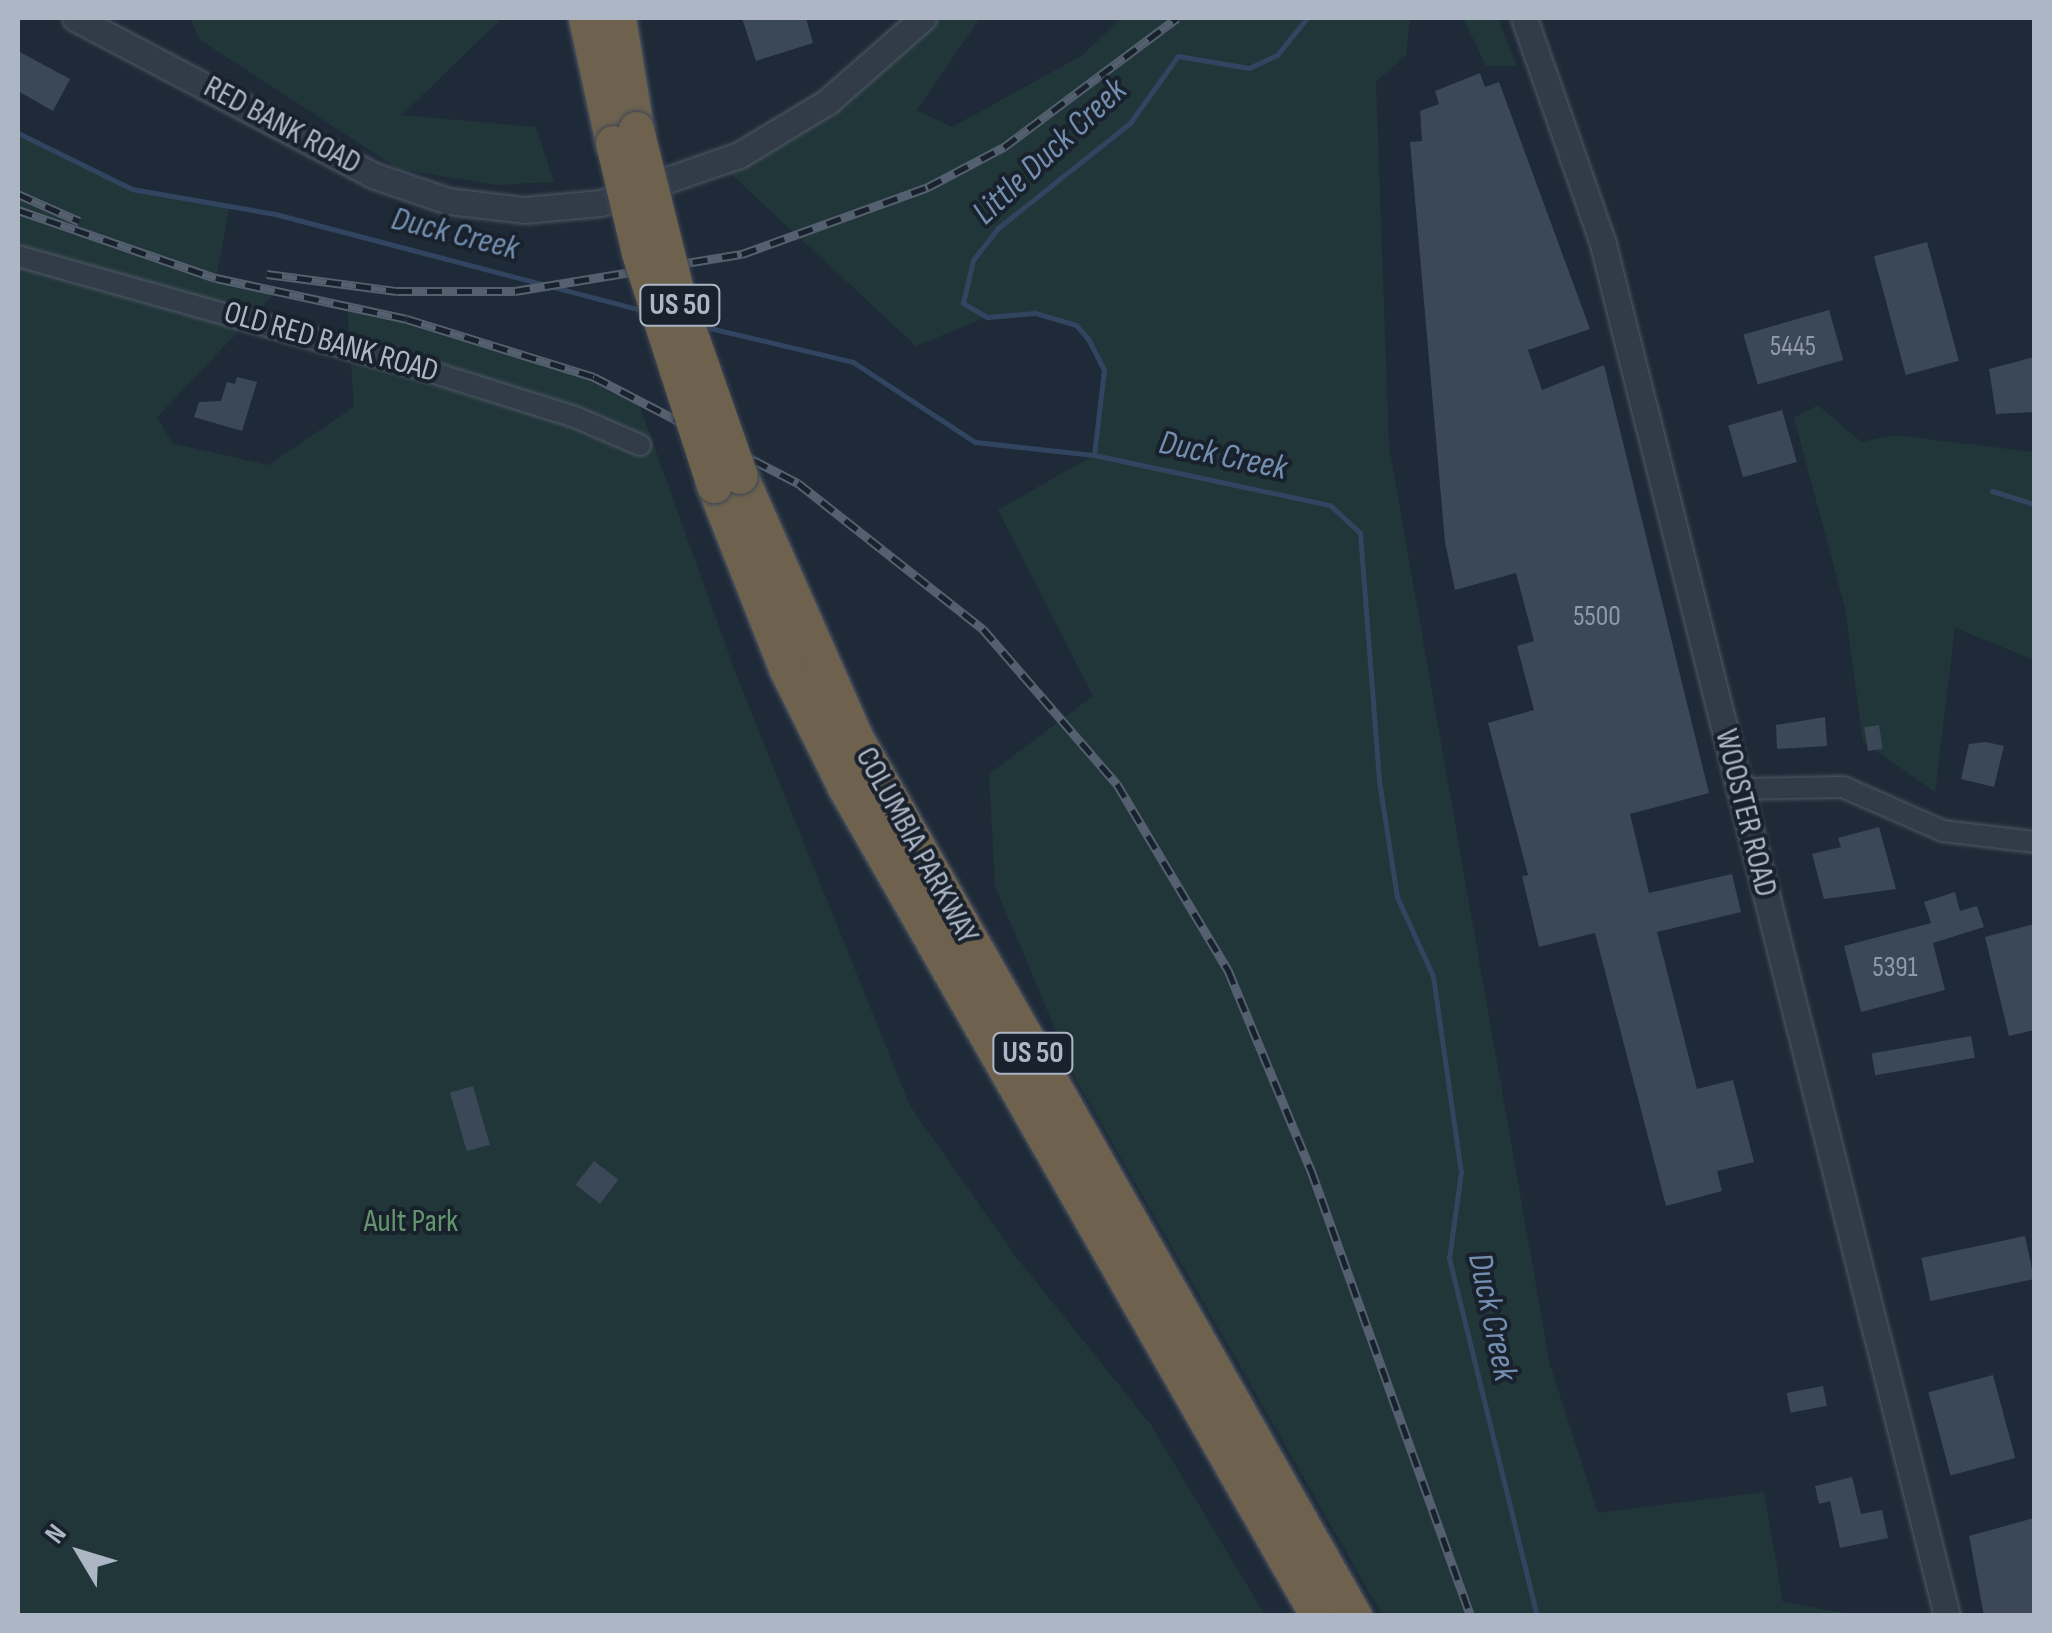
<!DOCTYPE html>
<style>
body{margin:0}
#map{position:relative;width:2052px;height:1633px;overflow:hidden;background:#1f2a38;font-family:"Sofia Sans Condensed",sans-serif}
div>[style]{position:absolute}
.green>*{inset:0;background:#213639}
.stream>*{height:5px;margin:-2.5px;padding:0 2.5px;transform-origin:2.5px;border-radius:2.5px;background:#314560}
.building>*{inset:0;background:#3a4858;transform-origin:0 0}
.roads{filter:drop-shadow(0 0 2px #505966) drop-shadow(0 0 2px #505966)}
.minor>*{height:20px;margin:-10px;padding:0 10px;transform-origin:10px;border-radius:10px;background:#323c48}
.tertiary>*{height:25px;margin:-12.5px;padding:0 12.5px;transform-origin:12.5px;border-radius:12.5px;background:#323c48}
.motorway>*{height:35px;margin:-17.5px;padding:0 17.5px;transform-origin:17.5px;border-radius:17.5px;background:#6e624f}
.rail>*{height:9px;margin-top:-4.5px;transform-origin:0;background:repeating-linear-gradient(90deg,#18212c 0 15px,#54606f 0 30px);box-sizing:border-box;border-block:2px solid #54606f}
.bridges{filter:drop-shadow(0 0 2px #3d4652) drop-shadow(0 0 2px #3d4652)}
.motorway-bridge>*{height:35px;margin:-17.5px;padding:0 17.5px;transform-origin:17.5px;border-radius:17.5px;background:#6e624f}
span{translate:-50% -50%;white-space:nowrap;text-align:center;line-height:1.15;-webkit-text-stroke:8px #18212c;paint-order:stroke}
.number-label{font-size:28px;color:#909aaa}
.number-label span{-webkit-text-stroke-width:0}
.shield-label span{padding:2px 8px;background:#18212c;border:2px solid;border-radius:8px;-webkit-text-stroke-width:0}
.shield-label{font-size:30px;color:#acb6c5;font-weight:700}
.street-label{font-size:32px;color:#acb6c5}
.park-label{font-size:32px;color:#63966e}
.water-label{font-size:35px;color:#738eaf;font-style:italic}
.frame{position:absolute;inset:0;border:20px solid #acb6c5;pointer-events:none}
.north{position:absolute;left:30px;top:1503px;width:100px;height:100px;-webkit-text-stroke:8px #18212c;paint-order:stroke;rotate:308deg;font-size:28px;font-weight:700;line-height:40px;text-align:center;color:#acb6c5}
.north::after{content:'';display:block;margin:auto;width:35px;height:45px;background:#acb6c5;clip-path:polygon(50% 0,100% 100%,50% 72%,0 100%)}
</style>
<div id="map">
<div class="green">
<div style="clip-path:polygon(190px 18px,502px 18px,402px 115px,536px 127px,554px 182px,495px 185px,399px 169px,200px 40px)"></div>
<div style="clip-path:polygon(923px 18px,980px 18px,917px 110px,952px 127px,1083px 55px,1121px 18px,1410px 18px,1406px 55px,1376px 82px,1389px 446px,1550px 1365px,1598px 1513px,1764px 1492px,1783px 1602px,1856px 1615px,1382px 1615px,1077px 1081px,995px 886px,989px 774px,1093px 696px,998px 510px,1094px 455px,1104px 370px,1076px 325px,1035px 313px,987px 317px,916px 346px,719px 163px)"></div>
<div style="clip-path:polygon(1463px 18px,1498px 18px,1517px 66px,1486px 66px)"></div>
<div style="clip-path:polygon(18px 133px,132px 189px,230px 205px,216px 277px,278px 290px,157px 417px,172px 443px,268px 465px,354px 407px,347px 305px,516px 348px,636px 396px,736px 674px,910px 1106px,1017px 1258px,1151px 1425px,1265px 1615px,18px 1615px)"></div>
<div style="clip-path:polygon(1818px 405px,1861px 442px,1895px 435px,2034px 452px,2034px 660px,1955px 628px,1935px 792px,1863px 742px,1845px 608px,1794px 418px)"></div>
</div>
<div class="stream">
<div style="left:18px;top:133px;width:127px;rotate:26.2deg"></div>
<div style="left:132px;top:189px;width:145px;rotate:9.9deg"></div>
<div style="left:275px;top:214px;width:379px;rotate:14.7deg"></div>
<div style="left:701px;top:326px;width:156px;rotate:13.3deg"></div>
<div style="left:853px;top:362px;width:146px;rotate:33.3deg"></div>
<div style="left:975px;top:442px;width:120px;rotate:6.2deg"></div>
<div style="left:1094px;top:455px;width:241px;rotate:12deg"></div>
<div style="left:1330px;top:505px;width:41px;rotate:43deg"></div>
<div style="left:1360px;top:533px;width:249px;rotate:85.6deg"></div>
<div style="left:1379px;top:781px;width:117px;rotate:81.2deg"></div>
<div style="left:1397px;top:897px;width:87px;rotate:65.5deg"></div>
<div style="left:1433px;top:976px;width:198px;rotate:81.9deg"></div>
<div style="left:1461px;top:1172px;width:87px;rotate:97.9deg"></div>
<div style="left:1449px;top:1258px;width:369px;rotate:76.2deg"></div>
<div style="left:1094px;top:455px;width:86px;rotate:-83.3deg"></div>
<div style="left:1104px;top:370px;width:34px;rotate:-117deg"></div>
<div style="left:1089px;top:340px;width:20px;rotate:-131deg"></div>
<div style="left:1076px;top:325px;width:43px;rotate:-163.7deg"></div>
<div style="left:1035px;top:313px;width:48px;rotate:175.2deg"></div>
<div style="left:987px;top:317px;width:28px;rotate:-150deg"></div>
<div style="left:963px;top:303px;width:44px;rotate:-76.9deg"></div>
<div style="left:973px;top:260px;width:41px;rotate:-52deg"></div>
<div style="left:998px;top:228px;width:169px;rotate:-38.5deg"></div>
<div style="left:1130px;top:123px;width:82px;rotate:-54.4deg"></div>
<div style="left:1178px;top:56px;width:72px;rotate:9.6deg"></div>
<div style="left:1249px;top:68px;width:31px;rotate:-25deg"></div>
<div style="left:1277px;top:55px;width:48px;rotate:-51deg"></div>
<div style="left:1992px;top:491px;width:44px;rotate:17.2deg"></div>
</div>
<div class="building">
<div style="clip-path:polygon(742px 18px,806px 18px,813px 43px,756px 61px)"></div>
<div style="clip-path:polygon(18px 51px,70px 79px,53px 111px,18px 91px)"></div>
<div style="clip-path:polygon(1480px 73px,1485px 87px,1499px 82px,1590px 329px,1528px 350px,1542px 390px,1604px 365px,1709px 793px,1630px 814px,1649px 893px,1732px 874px,1741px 912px,1657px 932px,1697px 1089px,1733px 1080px,1754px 1162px,1717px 1171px,1722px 1191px,1666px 1206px,1595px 933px,1539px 947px,1522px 876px,1528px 875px,1488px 723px,1534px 710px,1517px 646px,1534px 641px,1516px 573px,1455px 590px,1445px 542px,1410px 142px,1422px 141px,1420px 111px,1439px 104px,1435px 91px)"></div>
<div style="left:1927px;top:242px;width:123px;height:55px;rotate:75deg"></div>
<div style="left:1829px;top:310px;width:52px;height:89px;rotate:74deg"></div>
<div style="clip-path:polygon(2034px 357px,2034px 412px,1996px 414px,1989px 369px)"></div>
<div style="clip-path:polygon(237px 377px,257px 382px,242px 431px,194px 417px,199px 402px,221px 401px,227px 382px,235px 384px)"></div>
<div style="left:1782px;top:410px;width:54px;height:56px;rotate:74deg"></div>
<div style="clip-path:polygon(1825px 717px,1827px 746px,1777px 749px,1776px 725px)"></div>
<div style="left:1879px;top:725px;width:24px;height:15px;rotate:81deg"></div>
<div style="clip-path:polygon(1986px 742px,2004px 746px,1994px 787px,1961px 779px,1969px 744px)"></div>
<div style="clip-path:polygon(1879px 827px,1896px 889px,1824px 899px,1812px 854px,1841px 847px,1838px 838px)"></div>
<div style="clip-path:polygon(1955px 892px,1960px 911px,1977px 906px,1984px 927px,1933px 943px,1945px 990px,1861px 1012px,1844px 946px,1931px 923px,1924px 902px)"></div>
<div style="clip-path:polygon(2034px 924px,2034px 1030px,2009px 1036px,1985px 937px)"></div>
<div style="left:1971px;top:1036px;width:22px;height:101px;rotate:80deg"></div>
<div style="left:473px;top:1086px;width:61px;height:24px;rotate:74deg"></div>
<div style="left:594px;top:1161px;width:31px;height:30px;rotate:38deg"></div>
<div style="left:2025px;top:1236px;width:44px;height:106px;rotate:78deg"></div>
<div style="left:1993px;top:1375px;width:86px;height:67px;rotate:75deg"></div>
<div style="left:1823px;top:1386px;width:20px;height:37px;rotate:79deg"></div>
<div style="clip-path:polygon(1852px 1477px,1861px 1514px,1882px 1510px,1888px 1538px,1840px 1548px,1830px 1501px,1819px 1504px,1815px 1486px)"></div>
<div style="clip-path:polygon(2034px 1518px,2034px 1616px,1984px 1616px,1969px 1536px)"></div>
</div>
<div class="roads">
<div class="minor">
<div style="left:18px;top:256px;width:439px;rotate:15.7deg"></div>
<div style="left:441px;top:375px;width:140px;rotate:17.4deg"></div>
<div style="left:575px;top:417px;width:71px;rotate:23.3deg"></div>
<div style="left:1739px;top:789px;width:104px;rotate:-1.1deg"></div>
<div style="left:1843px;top:787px;width:109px;rotate:23.7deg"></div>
<div style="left:1943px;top:831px;width:92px;rotate:6.9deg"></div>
</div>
<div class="tertiary">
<div style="left:75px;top:18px;width:339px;rotate:27.8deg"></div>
<div style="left:375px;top:176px;width:77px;rotate:18.9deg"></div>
<div style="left:448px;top:201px;width:78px;rotate:6.7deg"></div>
<div style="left:525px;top:210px;width:76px;rotate:-5.3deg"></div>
<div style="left:601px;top:203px;width:146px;rotate:-19.2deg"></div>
<div style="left:739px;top:155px;width:103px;rotate:-31.1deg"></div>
<div style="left:827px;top:102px;width:128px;rotate:-41.2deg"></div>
<div style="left:1524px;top:18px;width:239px;rotate:70.7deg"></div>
<div style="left:1603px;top:244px;width:1414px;rotate:75.92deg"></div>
</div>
<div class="motorway">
<div style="left:586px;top:18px;width:128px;rotate:77.8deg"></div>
<div style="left:618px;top:18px;width:112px;rotate:80.8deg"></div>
<div style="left:740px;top:476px;width:285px;rotate:66.2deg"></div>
<div style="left:855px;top:737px;width:1011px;rotate:60.42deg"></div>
<div style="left:714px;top:485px;width:199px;rotate:68.5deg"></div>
<div style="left:787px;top:670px;width:131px;rotate:63.6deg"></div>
<div style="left:845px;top:787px;width:954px;rotate:60.29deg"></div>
</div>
</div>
<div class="rail">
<div style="left:18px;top:194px;width:67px;rotate:23.9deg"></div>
<div style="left:18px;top:210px;width:209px;rotate:19deg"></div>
<div style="left:216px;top:278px;width:195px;rotate:12.1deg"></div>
<div style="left:407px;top:319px;width:196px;rotate:17.2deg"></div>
<div style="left:594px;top:377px;width:230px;rotate:27.5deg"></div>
<div style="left:798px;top:483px;width:236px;rotate:38.3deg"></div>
<div style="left:983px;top:629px;width:205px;rotate:49.2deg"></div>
<div style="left:1117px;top:784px;width:217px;rotate:59.2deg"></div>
<div style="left:1228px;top:970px;width:217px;rotate:67.5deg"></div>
<div style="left:1311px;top:1170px;width:474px;rotate:70.3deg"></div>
<div style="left:267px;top:274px;width:131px;rotate:7.5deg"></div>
<div style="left:397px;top:291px;width:118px"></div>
<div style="left:515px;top:291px;width:230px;rotate:-9.3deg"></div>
<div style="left:742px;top:254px;width:198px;rotate:-19.8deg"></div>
<div style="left:928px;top:187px;width:86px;rotate:-27.8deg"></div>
<div style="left:1004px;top:147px;width:216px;rotate:-36.7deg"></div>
</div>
<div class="bridges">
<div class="motorway-bridge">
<div style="left:636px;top:129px;width:178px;rotate:76deg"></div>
<div style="left:679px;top:302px;width:184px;rotate:70.7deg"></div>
<div style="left:613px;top:143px;width:113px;rotate:76.7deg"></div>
<div style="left:639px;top:253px;width:244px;rotate:72.1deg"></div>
</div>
</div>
<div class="number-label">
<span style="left:1793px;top:347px">5445</span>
<span style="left:1597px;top:617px">5500</span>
<span style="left:1895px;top:968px">5391</span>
</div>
<div class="shield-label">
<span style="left:680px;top:305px">US 50</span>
<span style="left:1033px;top:1053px">US 50</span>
</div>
<div class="street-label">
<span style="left:282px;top:126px;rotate:28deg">RED BANK ROAD</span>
<span style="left:331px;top:343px;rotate:16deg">OLD RED BANK ROAD</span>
<span style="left:1745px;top:813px;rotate:76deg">WOOSTER ROAD</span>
<span style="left:916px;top:846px;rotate:61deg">COLUMBIA PARKWAY</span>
</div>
<div class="park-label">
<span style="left:411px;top:1222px">Ault Park</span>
</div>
<div class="water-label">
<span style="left:1050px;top:152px;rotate:-43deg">Little Duck Creek</span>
<span style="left:455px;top:234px;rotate:14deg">Duck Creek</span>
<span style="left:1223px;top:456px;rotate:12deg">Duck Creek</span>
<span style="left:1492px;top:1317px;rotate:78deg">Duck Creek</span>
</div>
<div class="frame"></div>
<div class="north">N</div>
</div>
